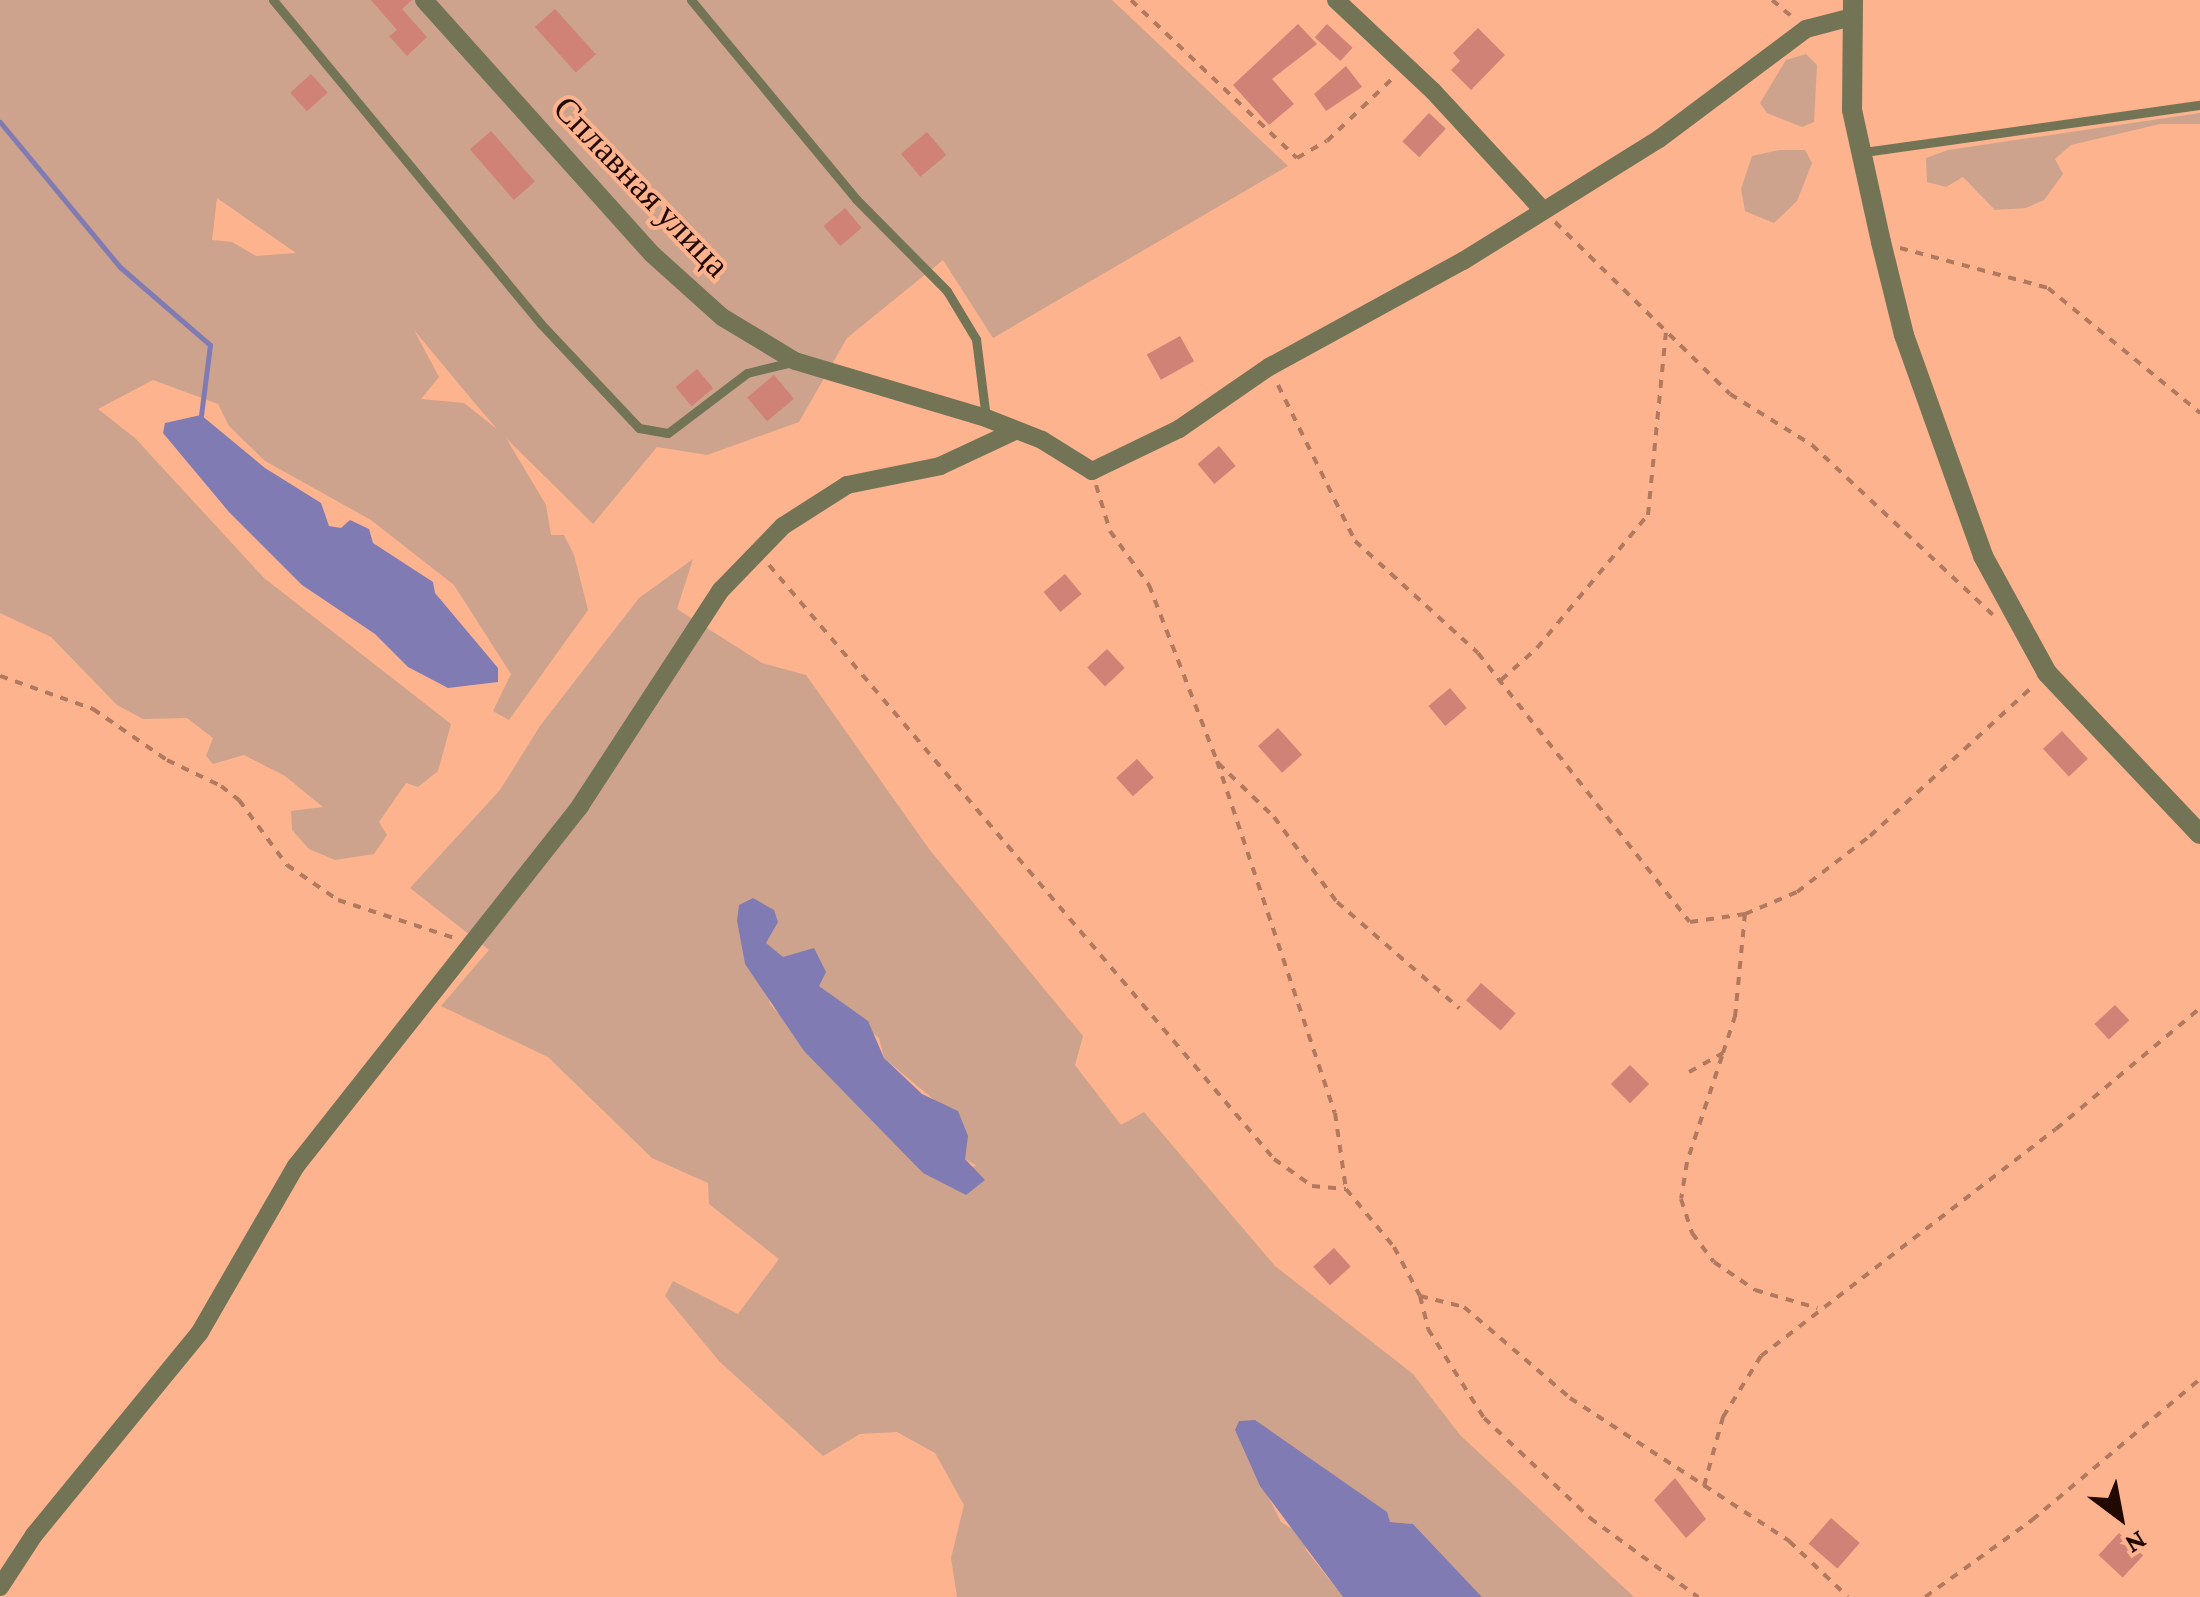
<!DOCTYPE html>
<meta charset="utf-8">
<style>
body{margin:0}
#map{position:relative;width:2200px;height:1597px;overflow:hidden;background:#fcb38e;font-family:"Crimson Pro",serif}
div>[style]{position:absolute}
.green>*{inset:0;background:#cda38d}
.water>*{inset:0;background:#807bb3}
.stream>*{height:5px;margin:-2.5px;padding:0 2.5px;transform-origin:2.5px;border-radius:2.5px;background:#807bb3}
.building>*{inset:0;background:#d08277;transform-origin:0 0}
.path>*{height:4px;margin-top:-2px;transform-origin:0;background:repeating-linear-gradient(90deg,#b2795e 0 8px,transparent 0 16px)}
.service>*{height:9px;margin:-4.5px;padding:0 4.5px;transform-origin:4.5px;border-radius:4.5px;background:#737456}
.minor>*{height:18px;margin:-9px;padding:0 9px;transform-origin:9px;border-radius:9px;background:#737456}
.tertiary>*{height:20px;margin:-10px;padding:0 10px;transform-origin:10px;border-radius:10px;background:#737456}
span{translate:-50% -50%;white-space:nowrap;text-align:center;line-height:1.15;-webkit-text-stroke:8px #fcb38e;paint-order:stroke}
.street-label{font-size:35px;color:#220900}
.north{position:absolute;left:2070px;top:1467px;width:100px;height:100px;-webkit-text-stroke:8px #fcb38e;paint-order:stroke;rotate:148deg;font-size:28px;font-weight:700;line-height:40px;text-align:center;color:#220900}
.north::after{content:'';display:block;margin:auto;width:35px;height:45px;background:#220900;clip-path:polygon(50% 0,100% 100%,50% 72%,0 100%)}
</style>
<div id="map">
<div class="green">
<div style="clip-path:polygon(evenodd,0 0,1112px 0,1288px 166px,993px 338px,943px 260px,847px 338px,799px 422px,707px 455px,657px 447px,593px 524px,506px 438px,546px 505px,551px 535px,564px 535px,574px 555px,588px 610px,509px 720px,493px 711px,511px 674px,454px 585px,371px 520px,265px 461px,229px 426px,218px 404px,153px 380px,98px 409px,135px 438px,264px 578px,451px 724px,438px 771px,418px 787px,406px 783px,379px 822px,387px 835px,374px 854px,335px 860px,309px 849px,292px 830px,291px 811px,323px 807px,285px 776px,244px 755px,213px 764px,206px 756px,213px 738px,187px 718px,143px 719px,117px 705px,51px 637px,0 613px,0 0,217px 198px,296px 253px,256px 256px,232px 242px,212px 240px,217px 198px,0 0,414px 330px,473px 401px,497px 429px,464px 403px,421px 399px,439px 377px,414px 330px)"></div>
<div style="clip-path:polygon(1806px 54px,1817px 65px,1814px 122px,1802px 127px,1767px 113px,1760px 103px,1786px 60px)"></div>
<div style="clip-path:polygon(2200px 113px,2200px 124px,2160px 124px,2071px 145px,2055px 159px,2063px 174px,2044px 200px,2026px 208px,1995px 210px,1963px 177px,1946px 187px,1927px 182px,1926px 158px,1948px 150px)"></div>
<div style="clip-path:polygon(1779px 150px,1805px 150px,1812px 163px,1797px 201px,1774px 223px,1745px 211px,1741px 189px,1752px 156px)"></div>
<div style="clip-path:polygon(evenodd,693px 559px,677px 609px,762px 663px,806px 675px,929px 849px,1083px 1036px,1075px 1065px,1121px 1125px,1144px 1112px,1275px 1266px,1413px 1374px,1460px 1435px,1634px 1597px,1482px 1597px,1413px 1524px,1390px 1522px,1235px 1430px,1281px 1522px,1302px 1535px,1306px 1550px,1343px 1597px,957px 1597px,951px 1558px,964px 1505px,935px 1453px,897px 1432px,860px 1434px,823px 1456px,719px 1361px,665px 1296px,673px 1281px,738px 1314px,779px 1259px,709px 1204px,708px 1183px,652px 1158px,548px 1057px,441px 1006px,489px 950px,410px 888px,500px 790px,540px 726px,639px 598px,693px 559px,737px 921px,879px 1038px,884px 1058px,945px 1109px,965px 1159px,977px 1166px,923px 1173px,770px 1004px,766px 985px,745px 964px,737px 921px)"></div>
</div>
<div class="water">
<div style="clip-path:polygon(201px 415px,265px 468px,321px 503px,329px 526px,341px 528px,350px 520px,369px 529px,373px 543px,433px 582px,435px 593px,498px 668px,498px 682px,448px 688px,408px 667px,375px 634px,302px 585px,229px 512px,163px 433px,165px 423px)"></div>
<div style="clip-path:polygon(753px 898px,774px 910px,778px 922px,766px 943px,783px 957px,814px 948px,826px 972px,819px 986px,868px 1021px,884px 1058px,922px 1094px,958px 1111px,968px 1136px,965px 1159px,985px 1180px,966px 1195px,923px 1173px,804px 1051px,745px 964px,737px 921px,739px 905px)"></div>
<div style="clip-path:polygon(1255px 1420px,1387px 1512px,1390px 1522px,1413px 1524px,1482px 1597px,1343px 1597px,1260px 1486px,1235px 1430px,1239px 1421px)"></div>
</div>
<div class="stream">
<div style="left:0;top:122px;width:188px;rotate:50.4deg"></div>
<div style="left:120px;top:267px;width:119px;rotate:40.9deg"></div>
<div style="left:210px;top:345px;width:71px;rotate:97.3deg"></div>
</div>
<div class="building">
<div style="clip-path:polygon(371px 0,412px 0,402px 9px,427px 37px,407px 56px,389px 36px,397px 30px)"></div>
<div style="left:555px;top:9px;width:61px;height:27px;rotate:48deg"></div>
<div style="clip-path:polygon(1298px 24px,1317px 44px,1272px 79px,1294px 104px,1269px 125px,1233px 85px)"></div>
<div style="left:1327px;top:24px;width:35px;height:18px;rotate:43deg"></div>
<div style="clip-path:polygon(1478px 28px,1505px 55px,1471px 90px,1451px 70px,1460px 61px,1453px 53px)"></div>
<div style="clip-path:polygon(1346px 66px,1362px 87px,1326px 111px,1314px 94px)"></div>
<div style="left:311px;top:74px;width:25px;height:28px;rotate:48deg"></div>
<div style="left:1429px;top:113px;width:23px;height:39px;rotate:43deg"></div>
<div style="left:491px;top:131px;width:67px;height:28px;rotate:49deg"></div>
<div style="left:927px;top:132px;width:30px;height:34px;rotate:50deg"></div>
<div style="left:845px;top:208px;width:26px;height:28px;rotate:50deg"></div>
<div style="left:1180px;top:336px;width:29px;height:38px;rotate:61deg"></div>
<div style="left:697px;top:369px;width:25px;height:28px;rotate:50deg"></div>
<div style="left:774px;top:375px;width:31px;height:35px;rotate:50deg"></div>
<div style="left:1219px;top:446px;width:26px;height:28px;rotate:50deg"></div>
<div style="left:1065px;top:574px;width:26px;height:28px;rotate:50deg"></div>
<div style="left:1107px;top:649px;width:26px;height:27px;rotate:47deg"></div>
<div style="left:1450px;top:688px;width:26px;height:28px;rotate:50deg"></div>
<div style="left:1278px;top:728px;width:36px;height:27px;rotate:48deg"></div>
<div style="left:2062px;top:731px;width:38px;height:26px;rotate:47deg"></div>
<div style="left:1137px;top:759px;width:25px;height:28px;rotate:48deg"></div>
<div style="left:1481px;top:983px;width:46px;height:23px;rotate:41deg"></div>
<div style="left:2115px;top:1005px;width:21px;height:28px;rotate:47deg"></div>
<div style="left:1630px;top:1065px;width:27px;height:27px;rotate:45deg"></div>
<div style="left:1334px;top:1248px;width:25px;height:28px;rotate:48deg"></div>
<div style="clip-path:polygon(1675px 1478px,1706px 1519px,1686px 1538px,1654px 1500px)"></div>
<div style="left:1831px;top:1518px;width:38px;height:34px;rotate:41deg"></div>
<div style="left:2119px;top:1533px;width:33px;height:30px;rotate:43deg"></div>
</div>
<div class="path">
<div style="left:1131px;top:0;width:229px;rotate:43.6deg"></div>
<div style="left:1297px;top:158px;width:34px;rotate:-30deg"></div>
<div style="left:1327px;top:141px;width:93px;rotate:-43.7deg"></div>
<div style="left:1772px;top:0;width:25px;rotate:40deg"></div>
<div style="left:1555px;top:222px;width:245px;rotate:44.5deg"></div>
<div style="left:1730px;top:394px;width:97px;rotate:31.9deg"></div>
<div style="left:1812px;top:445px;width:248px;rotate:43.2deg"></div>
<div style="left:1900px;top:248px;width:153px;rotate:15.1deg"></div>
<div style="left:2048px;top:288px;width:197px;rotate:39.4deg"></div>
<div style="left:1278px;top:385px;width:174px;rotate:63.7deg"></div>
<div style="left:1355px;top:541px;width:166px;rotate:42.3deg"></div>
<div style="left:1478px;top:653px;width:342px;rotate:51.8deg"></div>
<div style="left:1690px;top:922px;width:56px;rotate:-8.3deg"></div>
<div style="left:1096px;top:485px;width:48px;rotate:73.1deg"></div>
<div style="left:1110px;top:531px;width:67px;rotate:54.2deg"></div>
<div style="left:1149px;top:585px;width:189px;rotate:68.9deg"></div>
<div style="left:1217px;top:761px;width:371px;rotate:71.5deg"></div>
<div style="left:1335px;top:1113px;width:77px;rotate:81.8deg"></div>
<div style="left:1346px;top:1189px;width:75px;rotate:50.4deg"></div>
<div style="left:1394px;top:1247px;width:55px;rotate:62deg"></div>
<div style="left:1420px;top:1296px;width:45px;rotate:14deg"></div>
<div style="left:1464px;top:1307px;width:140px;rotate:40.6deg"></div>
<div style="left:1570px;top:1398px;width:262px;rotate:33.1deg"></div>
<div style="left:1789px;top:1541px;width:81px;rotate:43.5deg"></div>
<div style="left:769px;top:565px;width:780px;rotate:49.63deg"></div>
<div style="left:1274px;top:1159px;width:47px;rotate:35.4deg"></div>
<div style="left:1312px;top:1186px;width:34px;rotate:5deg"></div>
<div style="left:0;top:676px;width:99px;rotate:19.5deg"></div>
<div style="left:93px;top:709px;width:90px;rotate:34.6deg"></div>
<div style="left:167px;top:760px;width:60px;rotate:25.7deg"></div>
<div style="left:221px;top:786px;width:23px;rotate:38deg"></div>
<div style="left:239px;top:800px;width:81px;rotate:53.6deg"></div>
<div style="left:287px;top:865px;width:62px;rotate:34.5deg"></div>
<div style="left:338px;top:900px;width:122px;rotate:18.1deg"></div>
<div style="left:1501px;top:680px;width:48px;rotate:-41.6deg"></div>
<div style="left:1537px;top:648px;width:173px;rotate:-50.2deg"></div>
<div style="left:1648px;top:515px;width:183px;rotate:-84.4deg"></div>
<div style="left:1218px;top:763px;width:78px;rotate:44deg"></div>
<div style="left:1274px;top:817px;width:106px;rotate:53.5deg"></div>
<div style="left:1337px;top:902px;width:162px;rotate:41deg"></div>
<div style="left:1722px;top:1056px;width:112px;rotate:108.3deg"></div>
<div style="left:1687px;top:1162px;width:37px;rotate:99deg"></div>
<div style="left:1681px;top:1199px;width:36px;rotate:72deg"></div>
<div style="left:1692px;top:1233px;width:36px;rotate:53deg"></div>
<div style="left:1714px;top:1262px;width:50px;rotate:34.3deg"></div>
<div style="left:1755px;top:1290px;width:65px;rotate:16.2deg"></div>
<div style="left:1689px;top:1072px;width:39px;rotate:-29deg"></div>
<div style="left:1723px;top:1053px;width:38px;rotate:-72deg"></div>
<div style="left:1735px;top:1017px;width:103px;rotate:-84.5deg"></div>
<div style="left:1745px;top:914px;width:56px;rotate:-22.9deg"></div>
<div style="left:1797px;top:892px;width:92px;rotate:-37.5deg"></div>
<div style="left:1870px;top:836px;width:222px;rotate:-42.6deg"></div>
<div style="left:1420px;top:1296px;width:34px;rotate:76deg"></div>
<div style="left:1428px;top:1329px;width:105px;rotate:57.8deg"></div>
<div style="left:1484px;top:1418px;width:146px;rotate:43.3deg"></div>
<div style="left:1590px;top:1518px;width:134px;rotate:36.2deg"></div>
<div style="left:1704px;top:1486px;width:72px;rotate:-74.6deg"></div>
<div style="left:1723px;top:1417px;width:72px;rotate:-58.1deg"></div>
<div style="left:1761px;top:1356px;width:372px;rotate:-37.6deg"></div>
<div style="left:2056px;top:1129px;width:188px;rotate:-40deg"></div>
<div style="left:1925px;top:1597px;width:132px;rotate:-35.7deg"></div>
<div style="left:2032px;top:1520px;width:219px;rotate:-40deg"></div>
</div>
<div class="service">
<div style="left:273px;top:0;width:420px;rotate:50.4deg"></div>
<div style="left:541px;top:324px;width:143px;rotate:46.7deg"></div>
<div style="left:639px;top:428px;width:29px;rotate:10deg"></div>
<div style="left:668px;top:433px;width:99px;rotate:-37.2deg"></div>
<div style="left:747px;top:373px;width:46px;rotate:-13.7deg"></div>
<div style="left:691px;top:0;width:259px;rotate:50.3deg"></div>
<div style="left:856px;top:199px;width:129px;rotate:45.3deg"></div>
<div style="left:947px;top:291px;width:56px;rotate:58.9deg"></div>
<div style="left:976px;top:339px;width:80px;rotate:82.8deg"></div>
<div style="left:1864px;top:152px;width:339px;rotate:-8deg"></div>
</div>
<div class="minor">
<div style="left:424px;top:0;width:341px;rotate:48.1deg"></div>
<div style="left:652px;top:254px;width:94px;rotate:42deg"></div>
<div style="left:722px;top:317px;width:85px;rotate:31.1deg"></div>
<div style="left:795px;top:361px;width:199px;rotate:16.6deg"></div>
<div style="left:986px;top:418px;width:60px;rotate:21.4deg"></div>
<div style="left:1042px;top:440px;width:59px;rotate:31.8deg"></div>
<div style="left:1092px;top:471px;width:97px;rotate:-25.8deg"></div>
<div style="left:1179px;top:429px;width:109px;rotate:-34.6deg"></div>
<div style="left:1269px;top:367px;width:221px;rotate:-28.7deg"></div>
<div style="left:1463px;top:261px;width:231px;rotate:-31.9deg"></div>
<div style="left:1659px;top:139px;width:184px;rotate:-36.8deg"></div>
<div style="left:1806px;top:29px;width:48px;rotate:-14.6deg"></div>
<div style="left:1336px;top:0;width:133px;rotate:43.2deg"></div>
<div style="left:1433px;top:91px;width:161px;rotate:47.3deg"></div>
<div style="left:0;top:1587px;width:62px;rotate:-56.8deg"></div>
<div style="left:34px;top:1535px;width:262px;rotate:-50.7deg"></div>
<div style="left:200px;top:1332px;width:192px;rotate:-60deg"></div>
<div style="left:296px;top:1166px;width:459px;rotate:-51.7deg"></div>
<div style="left:580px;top:806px;width:258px;rotate:-56.9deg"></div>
<div style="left:721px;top:590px;width:89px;rotate:-45.9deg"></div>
<div style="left:783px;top:526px;width:76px;rotate:-32.6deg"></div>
<div style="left:847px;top:485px;width:95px;rotate:-11.5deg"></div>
<div style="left:940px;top:466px;width:83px;rotate:-25deg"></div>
</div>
<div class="tertiary">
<div style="left:1853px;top:0;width:110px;rotate:90.5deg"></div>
<div style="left:1852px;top:110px;width:135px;rotate:77.6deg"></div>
<div style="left:1881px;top:242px;width:96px;rotate:76.1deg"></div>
<div style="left:1904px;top:335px;width:235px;rotate:70.3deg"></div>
<div style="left:1983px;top:556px;width:133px;rotate:61.3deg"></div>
<div style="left:2047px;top:673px;width:222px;rotate:46.5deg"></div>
</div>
<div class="street-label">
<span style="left:641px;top:187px;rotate:46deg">Сплавная улица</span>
</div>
<div class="north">N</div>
</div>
